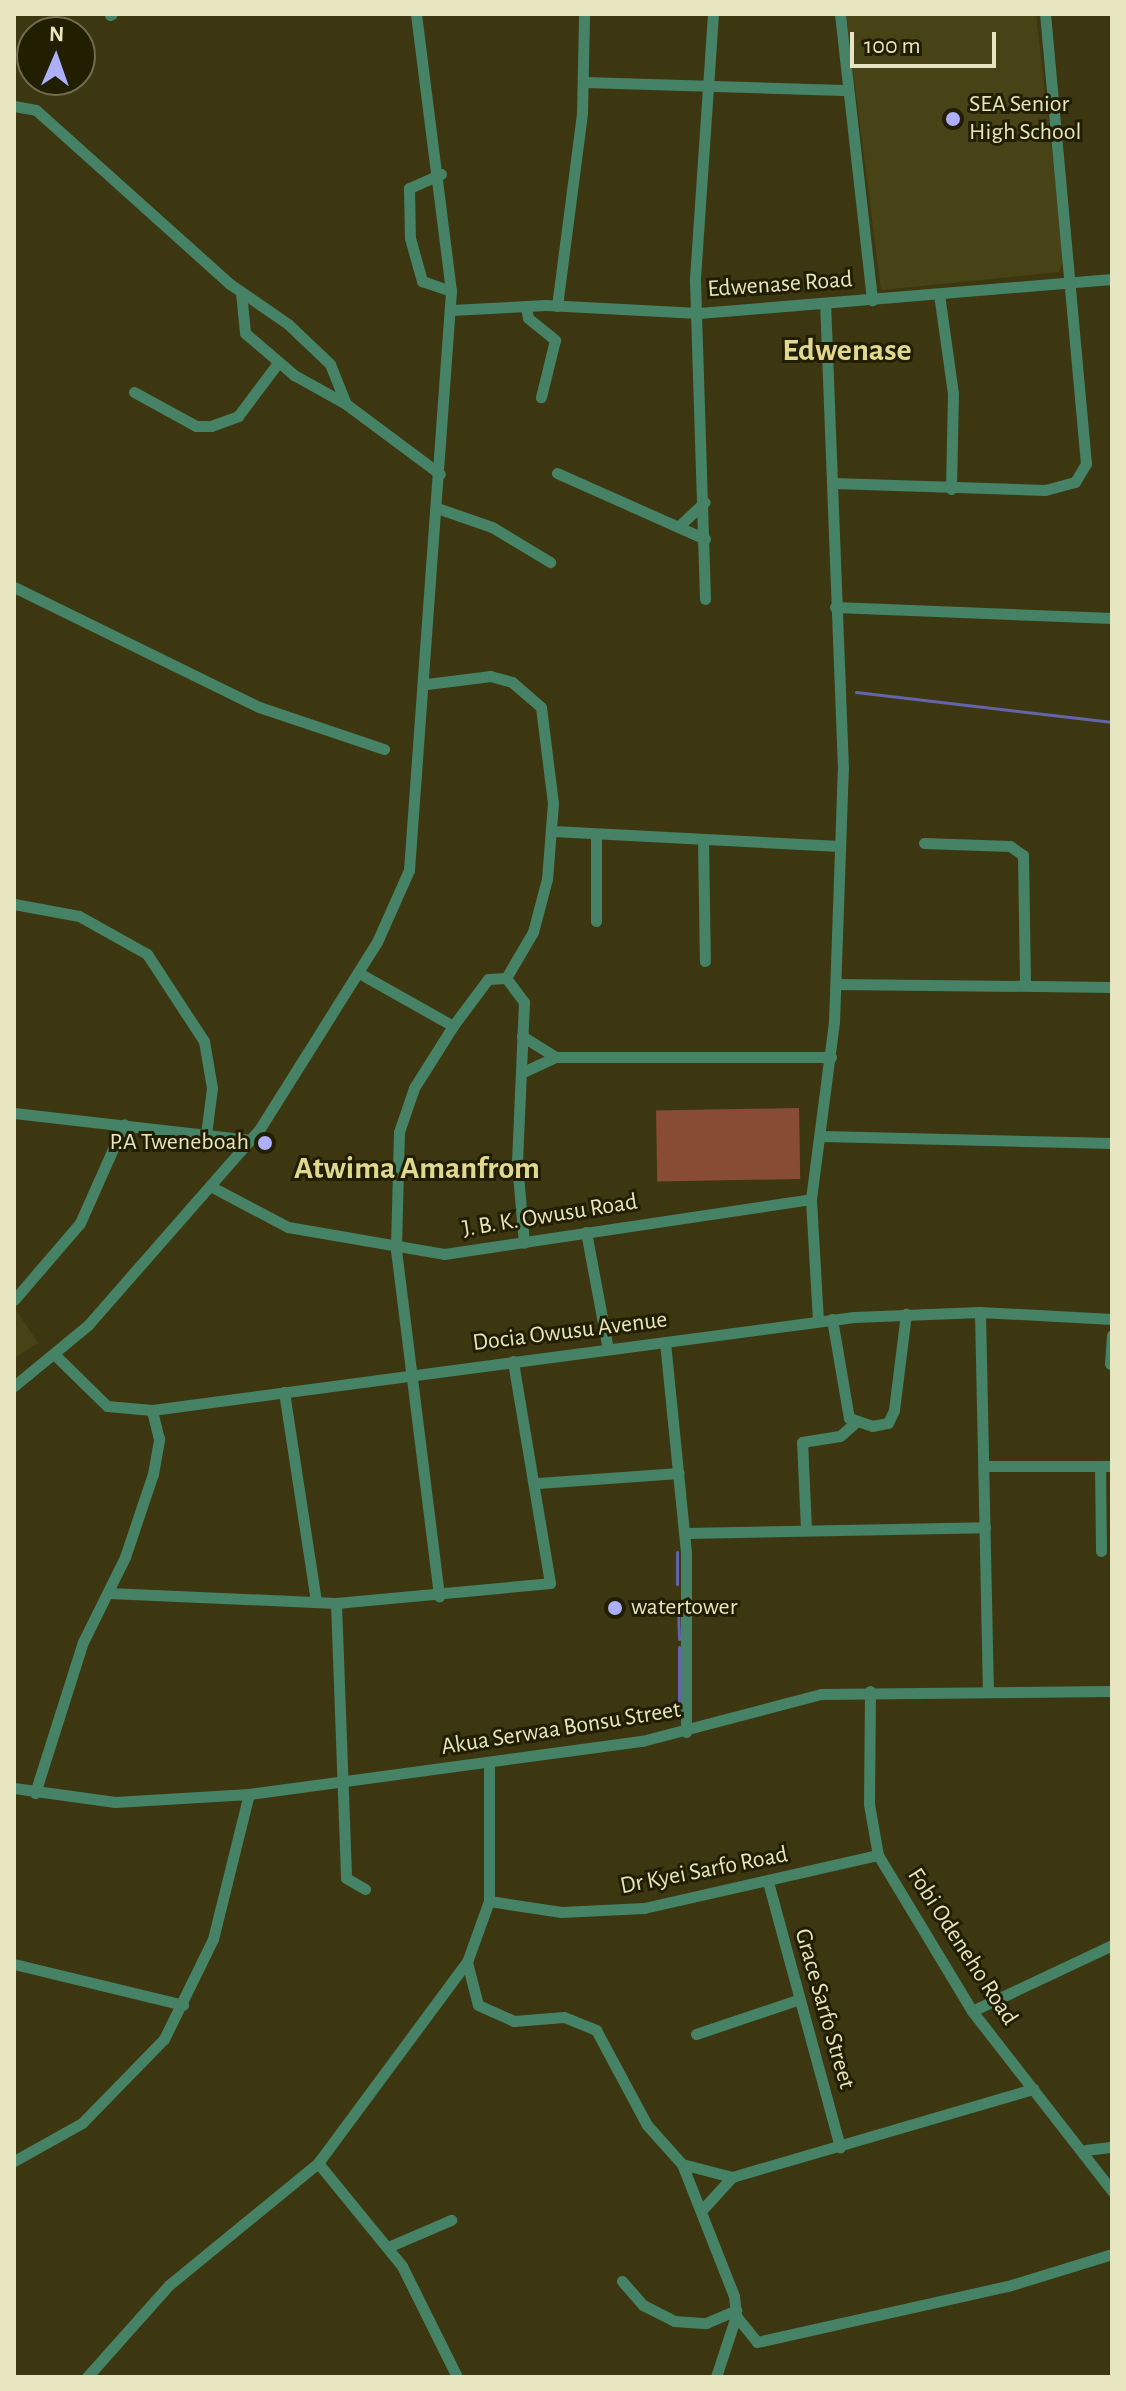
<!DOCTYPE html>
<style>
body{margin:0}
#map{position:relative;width:1126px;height:2391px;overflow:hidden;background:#3c3710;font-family:"Alegreya Sans",sans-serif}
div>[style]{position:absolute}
.built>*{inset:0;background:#484317}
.green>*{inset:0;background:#884c34;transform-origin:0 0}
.stream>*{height:3px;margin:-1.5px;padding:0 1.5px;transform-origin:1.5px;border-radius:1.5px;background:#6464ad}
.minor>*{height:11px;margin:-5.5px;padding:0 5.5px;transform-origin:5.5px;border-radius:5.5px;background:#458266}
.dots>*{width:22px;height:22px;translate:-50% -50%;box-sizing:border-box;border:4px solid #221e01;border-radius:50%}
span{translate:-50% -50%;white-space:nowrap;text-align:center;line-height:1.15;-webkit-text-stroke:6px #221e01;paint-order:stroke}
.poi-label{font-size:24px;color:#e7e4c0}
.left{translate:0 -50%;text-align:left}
.right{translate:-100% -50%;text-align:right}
.street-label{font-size:24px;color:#e7e4c0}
.district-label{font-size:32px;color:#e1d88f;font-weight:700}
.frame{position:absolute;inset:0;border:16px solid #e7e4c0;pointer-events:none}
.north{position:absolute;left:16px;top:16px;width:80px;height:80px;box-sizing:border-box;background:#221e01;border:2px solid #716d4d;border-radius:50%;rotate:2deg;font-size:22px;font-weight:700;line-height:32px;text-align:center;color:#e7e4c0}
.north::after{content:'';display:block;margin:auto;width:28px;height:36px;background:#adaffb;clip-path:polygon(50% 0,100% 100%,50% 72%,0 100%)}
.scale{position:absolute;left:850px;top:32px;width:146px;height:36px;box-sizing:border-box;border:4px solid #e7e4c0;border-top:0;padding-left:10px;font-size:24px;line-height:28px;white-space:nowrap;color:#e7e4c0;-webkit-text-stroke:6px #221e01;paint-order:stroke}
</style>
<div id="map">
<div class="built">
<div style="clip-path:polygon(846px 14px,1036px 14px,1064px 260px,1059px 272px,881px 290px)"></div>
<div style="clip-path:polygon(14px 1307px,38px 1343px,14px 1358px)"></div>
</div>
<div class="green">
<div style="left:799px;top:1108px;width:71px;height:143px;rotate:89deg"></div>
</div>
<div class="stream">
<div style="left:856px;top:692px;width:258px;rotate:6.7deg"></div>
<div style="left:677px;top:1552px;width:32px;rotate:90deg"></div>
<div style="left:678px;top:1609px;width:30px;rotate:88deg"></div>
<div style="left:679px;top:1647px;width:56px;rotate:90deg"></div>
</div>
<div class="minor">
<div style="left:840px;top:14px;width:288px;rotate:83.6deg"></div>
<div style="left:110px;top:15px;width:2px;rotate:-27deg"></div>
<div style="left:585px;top:82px;width:258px;rotate:1.8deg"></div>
<div style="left:14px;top:106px;width:22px;rotate:10deg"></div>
<div style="left:36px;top:110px;width:261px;rotate:41.9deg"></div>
<div style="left:230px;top:284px;width:70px;rotate:34.6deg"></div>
<div style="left:288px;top:324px;width:58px;rotate:43.6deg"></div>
<div style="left:330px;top:364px;width:43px;rotate:68.2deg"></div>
<div style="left:346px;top:404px;width:117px;rotate:36.7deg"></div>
<div style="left:441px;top:174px;width:35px;rotate:156deg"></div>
<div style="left:409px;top:188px;width:50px;rotate:88.9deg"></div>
<div style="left:410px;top:238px;width:45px;rotate:74.4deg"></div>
<div style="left:422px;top:281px;width:31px;rotate:19deg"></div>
<div style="left:241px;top:292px;width:41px;rotate:84.4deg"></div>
<div style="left:245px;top:333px;width:65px;rotate:40.6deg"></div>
<div style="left:294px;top:375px;width:60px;rotate:29.1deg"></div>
<div style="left:939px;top:294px;width:100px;rotate:82deg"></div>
<div style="left:953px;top:393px;width:96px;rotate:91.2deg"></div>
<div style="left:557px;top:306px;width:195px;rotate:-82.6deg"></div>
<div style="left:582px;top:113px;width:99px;rotate:-88.8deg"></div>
<div style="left:526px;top:307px;width:11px;rotate:80deg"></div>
<div style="left:528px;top:318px;width:35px;rotate:39deg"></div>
<div style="left:555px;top:340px;width:59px;rotate:103.8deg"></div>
<div style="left:451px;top:310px;width:95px;rotate:-3deg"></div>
<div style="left:546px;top:305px;width:153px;rotate:3deg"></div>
<div style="left:699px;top:313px;width:414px;rotate:-4.7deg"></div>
<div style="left:134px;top:392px;width:71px;rotate:28.7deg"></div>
<div style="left:196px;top:426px;width:15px"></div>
<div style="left:211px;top:426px;width:29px;rotate:-20deg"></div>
<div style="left:238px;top:416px;width:66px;rotate:-53deg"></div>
<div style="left:557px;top:473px;width:162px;rotate:24deg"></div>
<div style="left:833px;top:483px;width:212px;rotate:1.9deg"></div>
<div style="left:1045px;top:490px;width:31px;rotate:-15deg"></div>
<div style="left:1075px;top:482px;width:21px;rotate:-59deg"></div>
<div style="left:1086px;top:464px;width:452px;rotate:-95.2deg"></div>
<div style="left:437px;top:508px;width:58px;rotate:19.1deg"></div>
<div style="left:492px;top:527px;width:68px;rotate:31.1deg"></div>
<div style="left:679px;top:526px;width:35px;rotate:-43deg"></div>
<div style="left:14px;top:587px;width:273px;rotate:26.1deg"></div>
<div style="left:259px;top:707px;width:132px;rotate:18.6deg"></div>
<div style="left:705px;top:599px;width:321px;rotate:-91.8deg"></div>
<div style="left:695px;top:278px;width:265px;rotate:-86.1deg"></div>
<div style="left:835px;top:607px;width:277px;rotate:2.3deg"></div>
<div style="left:427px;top:684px;width:64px;rotate:-7.2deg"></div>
<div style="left:490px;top:676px;width:23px;rotate:15deg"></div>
<div style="left:512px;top:682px;width:38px;rotate:41deg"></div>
<div style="left:541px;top:707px;width:97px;rotate:82.9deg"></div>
<div style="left:553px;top:803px;width:76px;rotate:94.5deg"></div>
<div style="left:547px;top:879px;width:55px;rotate:104.8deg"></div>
<div style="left:533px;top:932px;width:53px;rotate:120.4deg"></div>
<div style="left:506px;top:978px;width:18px;rotate:177deg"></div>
<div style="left:488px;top:979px;width:59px;rotate:126.7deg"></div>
<div style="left:453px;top:1026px;width:73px;rotate:122.2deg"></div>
<div style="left:414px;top:1088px;width:46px;rotate:108.8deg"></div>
<div style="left:399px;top:1132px;width:118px;rotate:91.5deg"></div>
<div style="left:396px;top:1250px;width:349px;rotate:82.9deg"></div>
<div style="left:553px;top:831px;width:287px;rotate:3deg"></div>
<div style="left:596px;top:834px;width:87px;rotate:90deg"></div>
<div style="left:703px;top:840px;width:121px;rotate:89.1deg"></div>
<div style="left:924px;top:843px;width:86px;rotate:2deg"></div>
<div style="left:1010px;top:846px;width:16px;rotate:35deg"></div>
<div style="left:1023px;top:855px;width:127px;rotate:89.1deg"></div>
<div style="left:14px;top:904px;width:66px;rotate:10.5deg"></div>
<div style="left:79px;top:916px;width:78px;rotate:29.2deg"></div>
<div style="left:147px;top:954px;width:104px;rotate:56.8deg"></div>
<div style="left:204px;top:1041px;width:48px;rotate:80.3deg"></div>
<div style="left:212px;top:1088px;width:46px;rotate:97.4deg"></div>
<div style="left:359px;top:973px;width:108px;rotate:29.4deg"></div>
<div style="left:506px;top:978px;width:30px;rotate:53deg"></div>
<div style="left:524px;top:1002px;width:161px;rotate:92.5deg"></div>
<div style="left:517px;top:1163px;width:80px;rotate:85deg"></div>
<div style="left:837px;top:984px;width:275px;rotate:0.6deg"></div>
<div style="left:522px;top:1036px;width:39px;rotate:32deg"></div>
<div style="left:521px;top:1073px;width:38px;rotate:-25deg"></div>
<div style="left:555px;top:1057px;width:276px"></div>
<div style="left:14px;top:1113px;width:238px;rotate:6.5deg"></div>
<div style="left:822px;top:1136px;width:290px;rotate:1.4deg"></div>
<div style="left:212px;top:1187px;width:86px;rotate:27.8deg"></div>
<div style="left:288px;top:1227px;width:158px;rotate:9.8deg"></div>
<div style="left:444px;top:1254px;width:371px;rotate:-8.5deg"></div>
<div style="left:586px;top:1232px;width:119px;rotate:79.4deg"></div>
<div style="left:14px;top:1300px;width:101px;rotate:-49.4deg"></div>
<div style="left:80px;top:1223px;width:108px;rotate:-66deg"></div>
<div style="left:980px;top:1312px;width:380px;rotate:88.8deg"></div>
<div style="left:832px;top:1319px;width:100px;rotate:80.3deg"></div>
<div style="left:849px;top:1418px;width:24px;rotate:19deg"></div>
<div style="left:872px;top:1426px;width:16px;rotate:-11deg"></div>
<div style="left:888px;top:1423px;width:14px;rotate:-65deg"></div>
<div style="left:894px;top:1410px;width:97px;rotate:-82.9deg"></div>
<div style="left:818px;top:1321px;width:122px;rotate:-93.3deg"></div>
<div style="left:811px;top:1199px;width:178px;rotate:-82.6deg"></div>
<div style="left:834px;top:1022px;width:253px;rotate:-88deg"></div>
<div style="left:843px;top:769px;width:464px;rotate:-92.2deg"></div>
<div style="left:665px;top:1342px;width:213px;rotate:84.3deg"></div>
<div style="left:686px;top:1554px;width:178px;rotate:90deg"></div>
<div style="left:55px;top:1355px;width:73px;rotate:44.4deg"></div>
<div style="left:107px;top:1406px;width:45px;rotate:5.1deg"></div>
<div style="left:152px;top:1410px;width:708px;rotate:-7.55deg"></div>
<div style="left:854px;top:1317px;width:126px;rotate:-2.3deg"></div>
<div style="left:980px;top:1312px;width:132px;rotate:3deg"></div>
<div style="left:1110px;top:1364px;width:29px;rotate:-86deg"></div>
<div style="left:14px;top:1386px;width:96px;rotate:-39.5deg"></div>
<div style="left:88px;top:1325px;width:259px;rotate:-48.8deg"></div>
<div style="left:259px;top:1130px;width:222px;rotate:-57.9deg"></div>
<div style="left:377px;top:942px;width:79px;rotate:-66deg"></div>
<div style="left:409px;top:870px;width:581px;rotate:-85.85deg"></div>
<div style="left:451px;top:291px;width:279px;rotate:-97.2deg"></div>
<div style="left:284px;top:1392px;width:212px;rotate:81.3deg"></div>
<div style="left:984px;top:1466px;width:128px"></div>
<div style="left:1100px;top:1466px;width:85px;rotate:89.3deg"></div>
<div style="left:538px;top:1483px;width:141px;rotate:-4.1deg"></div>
<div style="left:806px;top:1529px;width:87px;rotate:-92.6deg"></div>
<div style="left:802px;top:1442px;width:38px;rotate:-9deg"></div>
<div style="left:840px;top:1436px;width:18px;rotate:-41deg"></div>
<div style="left:685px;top:1533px;width:300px;rotate:-1.1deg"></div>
<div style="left:109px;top:1593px;width:227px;rotate:2.5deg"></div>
<div style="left:336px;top:1603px;width:215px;rotate:-5.3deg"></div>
<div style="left:550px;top:1583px;width:225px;rotate:-99.5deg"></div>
<div style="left:336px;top:1603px;width:275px;rotate:87.9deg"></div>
<div style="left:346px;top:1878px;width:22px;rotate:30deg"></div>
<div style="left:870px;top:1691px;width:113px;rotate:90.5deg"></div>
<div style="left:869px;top:1804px;width:52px;rotate:80deg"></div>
<div style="left:878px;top:1855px;width:182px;rotate:58.9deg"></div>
<div style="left:972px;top:2011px;width:228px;rotate:52.1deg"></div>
<div style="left:14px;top:1788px;width:102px;rotate:7.9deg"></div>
<div style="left:115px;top:1802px;width:134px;rotate:-3.4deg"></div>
<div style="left:249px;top:1794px;width:397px;rotate:-7.7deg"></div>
<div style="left:642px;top:1741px;width:185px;rotate:-14.7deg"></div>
<div style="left:821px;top:1694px;width:291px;rotate:-0.6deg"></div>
<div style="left:35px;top:1793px;width:158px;rotate:-72.4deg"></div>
<div style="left:83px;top:1642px;width:95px;rotate:-63.7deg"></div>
<div style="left:125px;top:1557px;width:88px;rotate:-71.4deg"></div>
<div style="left:153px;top:1474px;width:36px;rotate:-80deg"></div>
<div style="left:159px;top:1439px;width:30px;rotate:-104deg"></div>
<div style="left:768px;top:1882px;width:275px;rotate:74.8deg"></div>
<div style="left:489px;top:1901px;width:73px;rotate:8.7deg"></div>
<div style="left:561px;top:1912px;width:83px;rotate:-2.8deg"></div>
<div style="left:644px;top:1908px;width:240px;rotate:-12.8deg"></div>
<div style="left:467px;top:1962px;width:44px;rotate:75.7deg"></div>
<div style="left:478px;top:2005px;width:39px;rotate:24deg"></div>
<div style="left:514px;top:2021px;width:50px;rotate:-4.6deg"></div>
<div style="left:564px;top:2017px;width:35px;rotate:22deg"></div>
<div style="left:596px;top:2030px;width:108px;rotate:61.8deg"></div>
<div style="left:647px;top:2125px;width:52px;rotate:48.1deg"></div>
<div style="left:682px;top:2164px;width:142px;rotate:68.5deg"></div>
<div style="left:734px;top:2296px;width:20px;rotate:84deg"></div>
<div style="left:736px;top:2316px;width:64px;rotate:108.2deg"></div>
<div style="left:14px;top:1964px;width:174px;rotate:13.6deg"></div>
<div style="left:972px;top:2011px;width:155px;rotate:-25.2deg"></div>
<div style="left:696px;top:2034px;width:107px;rotate:-18.6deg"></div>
<div style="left:1086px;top:2150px;width:26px;rotate:-7deg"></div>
<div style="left:14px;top:2161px;width:78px;rotate:-29.2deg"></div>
<div style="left:82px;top:2123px;width:117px;rotate:-45.7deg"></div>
<div style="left:164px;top:2039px;width:111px;rotate:-63.9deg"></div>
<div style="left:213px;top:1939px;width:149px;rotate:-76.1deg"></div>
<div style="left:318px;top:2163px;width:133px;rotate:50.8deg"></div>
<div style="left:402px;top:2266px;width:124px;rotate:63.6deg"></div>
<div style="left:682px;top:2164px;width:52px;rotate:14.6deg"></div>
<div style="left:701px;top:2211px;width:46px;rotate:-47.6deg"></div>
<div style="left:732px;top:2177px;width:314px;rotate:-16.3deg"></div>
<div style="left:388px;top:2247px;width:69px;rotate:-23.2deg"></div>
<div style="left:622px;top:2281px;width:32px;rotate:49deg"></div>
<div style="left:643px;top:2305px;width:35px;rotate:27deg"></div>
<div style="left:674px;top:2321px;width:32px;rotate:4deg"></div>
<div style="left:706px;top:2323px;width:33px;rotate:-23deg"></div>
<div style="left:736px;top:2316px;width:33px;rotate:51deg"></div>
<div style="left:757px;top:2342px;width:257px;rotate:-12.6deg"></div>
<div style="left:1008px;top:2286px;width:109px;rotate:-17.1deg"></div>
<div style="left:87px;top:2377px;width:123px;rotate:-48.3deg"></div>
<div style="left:169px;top:2285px;width:193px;rotate:-39.3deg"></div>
<div style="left:318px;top:2163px;width:250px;rotate:-53.5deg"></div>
<div style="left:467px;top:1962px;width:65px;rotate:-70.2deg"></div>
<div style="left:489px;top:1901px;width:136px;rotate:-90deg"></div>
</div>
<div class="dots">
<div style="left:953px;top:119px;background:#adaffb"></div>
<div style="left:265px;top:1143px;background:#adaffb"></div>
<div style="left:615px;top:1608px;background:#adaffb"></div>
</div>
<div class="poi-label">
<span class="left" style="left:969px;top:119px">SEA Senior<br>High School</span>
<span class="right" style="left:249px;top:1143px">P.A Tweneboah</span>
<span class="left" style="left:631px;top:1608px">watertower</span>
</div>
<div class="street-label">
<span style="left:780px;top:285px;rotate:-4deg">Edwenase Road</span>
<span style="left:550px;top:1216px;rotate:-9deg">J. B. K. Owusu Road</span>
<span style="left:570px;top:1332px;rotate:-7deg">Docia Owusu Avenue</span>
<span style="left:561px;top:1729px;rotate:-9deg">Akua Serwaa Bonsu Street</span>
<span style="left:704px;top:1871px;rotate:-11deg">Dr Kyei Sarfo Road</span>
<span style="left:962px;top:1947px;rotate:57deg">Fobi Odeneho Road</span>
<span style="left:824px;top:2009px;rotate:74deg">Grace Sarfo Street</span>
</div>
<div class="district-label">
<span style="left:847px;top:350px">Edwenase</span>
<span style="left:417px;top:1168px">Atwima Amanfrom</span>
</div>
<div class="frame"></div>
<div class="north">N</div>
<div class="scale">100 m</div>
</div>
